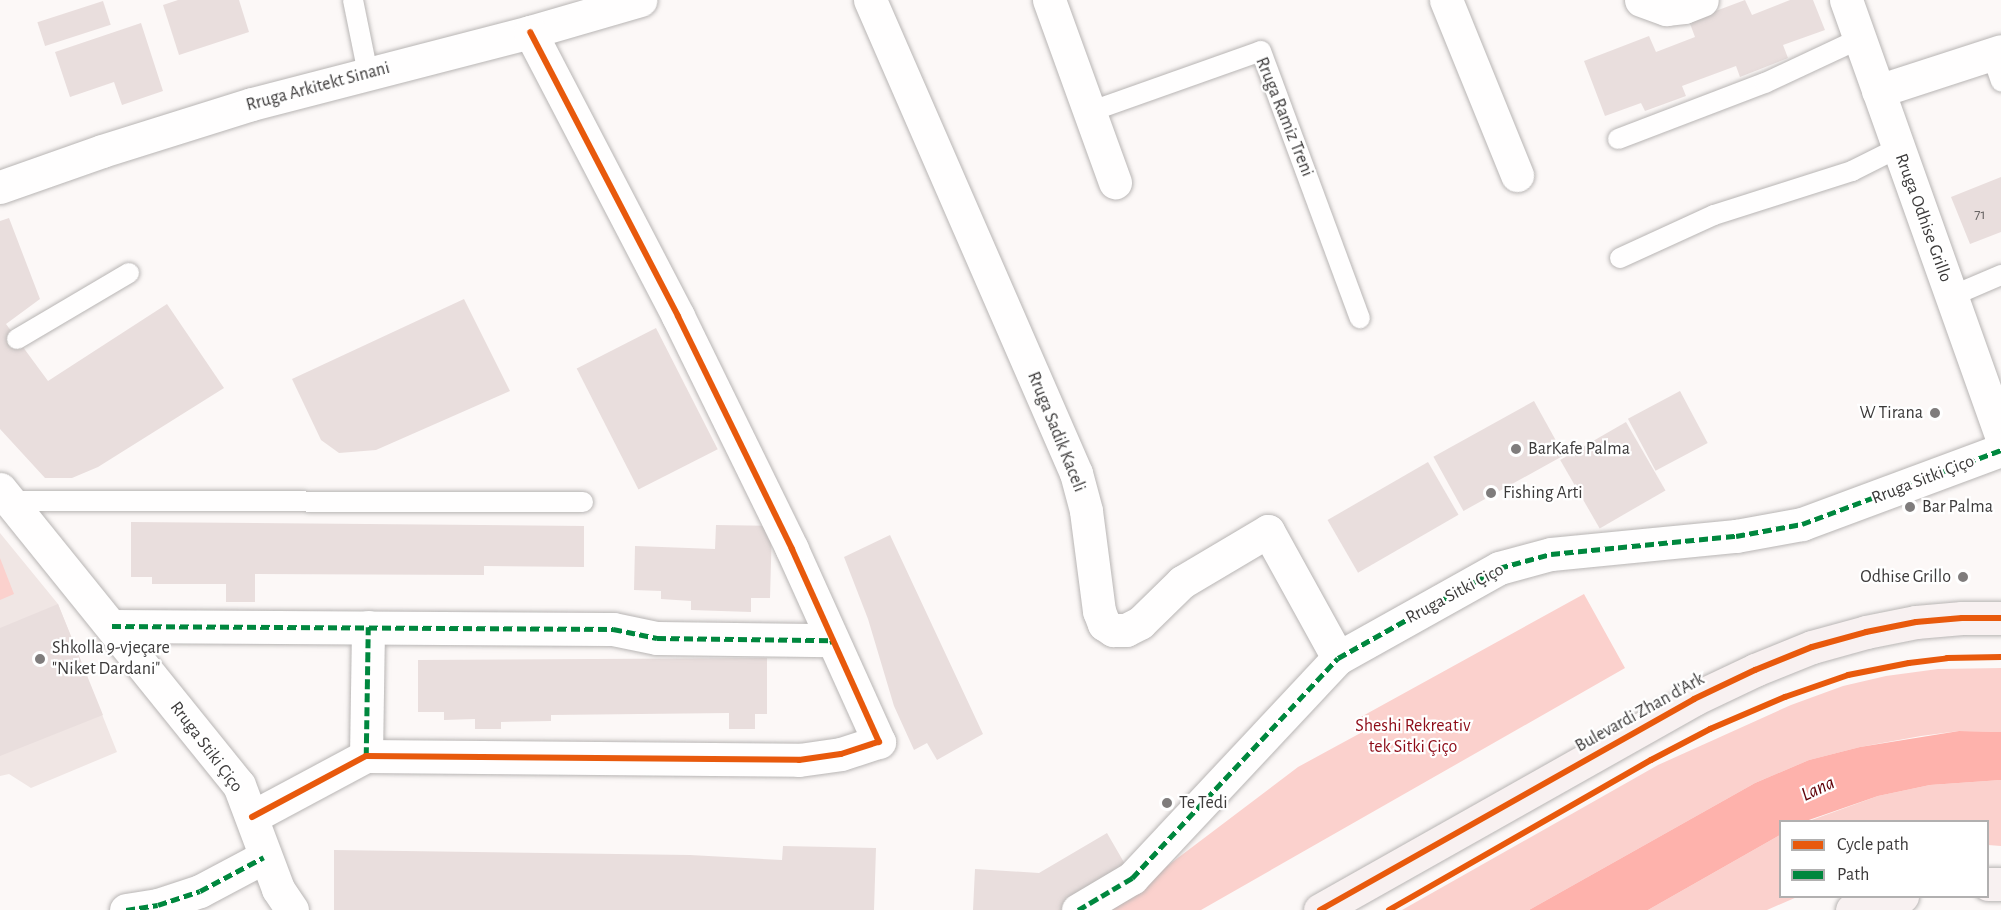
<!DOCTYPE html>
<meta charset="utf-8">
<style>
body{margin:0}
#map{position:relative;width:2001px;height:910px;overflow:hidden;background:#fcf8f7;font-family:"Alegreya Sans",sans-serif}
div>[style]{position:absolute}
.built>*{inset:0;background:#f0e6e4}
.green>*{inset:0;background:#fbd1cd}
.water>*{inset:0;background:#feb2ac}
.building>*{inset:0;background:#e9dedd;transform-origin:0 0}
.roads{filter:drop-shadow(0 0 2px #b8b5b4) drop-shadow(0 0 2px #b8b5b4)}
.service>*{height:20px;margin:-10px;padding:0 10px;transform-origin:10px;border-radius:10px;background:#fffefe}
.minor>*{height:33px;margin:-16.5px;padding:0 16.5px;transform-origin:16.5px;border-radius:16.5px;background:#fffefe}
.primary>*{height:33px;margin:-16.5px;padding:0 16.5px;transform-origin:16.5px;border-radius:16.5px;background:#f8f1f1}
.quiet>*{height:4.5px;margin-top:-2.25px;transform-origin:0;background:repeating-linear-gradient(90deg,#00873e 0 9px,transparent 0 13.5px)}
.cycleway>*{height:6px;margin:-3px;padding:0 3px;transform-origin:3px;border-radius:3px;background:#e8590c}
.dots>*{width:16px;height:16px;translate:-50% -50%;box-sizing:border-box;border:3px solid #fff;border-radius:50%}
span{translate:-50% -50%;white-space:nowrap;text-align:center;line-height:1.15;-webkit-text-stroke:4.5px #fff;paint-order:stroke}
.number-label{font-size:15px;color:#696564}
.number-label span{-webkit-text-stroke-width:0}
.street-label{font-size:18px;color:#3c3a3a}
.poi-label{font-size:18px;color:#3c3a3a}
.right{translate:-100% -50%;text-align:right}
.left{translate:0 -50%;text-align:left}
.park-label{font-size:18px;color:#8d0b17}
.water-label{font-size:20px;color:#600007;font-style:italic}
.legend{position:absolute;left:1779px;top:820px;width:210px;height:78px;box-sizing:border-box;background:#fff;border:2px solid #b1b0b0;margin:0;padding:8px 10px;list-style:none;font-size:18px;color:#3c3a3a}
.legend li{display:flex;align-items:center;gap:12px;height:30px}
.legend b{width:30px;border:2px solid #b1b0b0}
</style>
<div id="map">
<div class="built">
<div style="clip-path:polygon(0 533px,58px 604px,117px 752px,31px 788px,9px 774px,0 776px)"></div>
</div>
<div class="green">
<div style="clip-path:polygon(0 558px,14px 594px,0 600px)"></div>
<div style="clip-path:polygon(1584px 594px,1625px 668px,1201px 910px,1109px 910px,1298px 767px,1366px 730px,1359px 718px)"></div>
<div style="clip-path:polygon(2001px 668px,2001px 732px,1959px 731px,1921px 736px,1860px 747px,1809px 760px,1755px 783px,1529px 910px,1402px 910px,1658px 765px,1791px 705px,1843px 686px,1886px 676px,1938px 669px)"></div>
<div style="clip-path:polygon(2001px 780px,2001px 846px,1988px 845px,1988px 822px,1806px 822px,1878px 796px,1930px 785px)"></div>
<div style="clip-path:polygon(1780px 835px,1780px 896px,1797px 897px,1767px 910px,1648px 910px)"></div>
</div>
<div class="water">
<div style="clip-path:polygon(1959px 731px,2001px 732px,2001px 780px,1930px 785px,1878px 796px,1806px 821px,1780px 822px,1780px 835px,1648px 910px,1529px 910px,1755px 783px,1809px 760px,1860px 747px)"></div>
</div>
<div class="building">
<div style="clip-path:polygon(178px 0,239px 0,249px 32px,179px 55px,163px 5px)"></div>
<div style="clip-path:polygon(1745px 0,1752px 15px,1790px 0,1813px 0,1825px 30px,1783px 45px,1788px 58px,1740px 77px,1736px 66px,1682px 86px,1686px 96px,1645px 111px,1641px 103px,1605px 116px,1584px 61px,1649px 36px,1656px 52px,1695px 37px,1689px 21px)"></div>
<div style="left:103px;top:1px;width:25px;height:69px;rotate:72deg"></div>
<div style="clip-path:polygon(141px 23px,163px 91px,122px 105px,114px 82px,70px 97px,55px 52px)"></div>
<div style="clip-path:polygon(2001px 177px,2001px 232px,1970px 244px,1951px 197px)"></div>
<div style="clip-path:polygon(9px 218px,40px 299px,6px 324px,48px 381px,167px 304px,224px 388px,98px 467px,72px 478px,45px 478px,0 429px,0 221px)"></div>
<div style="clip-path:polygon(464px 299px,510px 391px,376px 450px,339px 453px,321px 440px,292px 379px)"></div>
<div style="left:656px;top:328px;width:136px;height:89px;rotate:63deg"></div>
<div style="left:1680px;top:391px;width:59px;height:59px;rotate:62deg"></div>
<div style="left:1534px;top:401px;width:62px;height:115px;rotate:61deg"></div>
<div style="left:1626px;top:422px;width:79px;height:76px;rotate:60deg"></div>
<div style="left:1428px;top:462px;width:61px;height:116px;rotate:60deg"></div>
<div style="clip-path:polygon(131px 522px,584px 526px,584px 567px,484px 566px,484px 575px,255px 574px,255px 602px,226px 602px,226px 584px,152px 584px,152px 577px,131px 577px)"></div>
<div style="clip-path:polygon(716px 525px,772px 526px,770px 598px,751px 598px,751px 612px,691px 610px,691px 601px,661px 599px,661px 591px,634px 590px,635px 546px,715px 549px)"></div>
<div style="clip-path:polygon(890px 535px,983px 734px,937px 760px,927px 743px,914px 750px,894px 706px,868px 619px,844px 557px)"></div>
<div style="clip-path:polygon(58px 604px,103px 715px,0 756px,0 628px)"></div>
<div style="clip-path:polygon(767px 658px,767px 714px,755px 714px,755px 729px,729px 729px,729px 713px,551px 715px,551px 721px,501px 722px,501px 729px,475px 729px,475px 719px,444px 720px,444px 712px,418px 712px,418px 660px)"></div>
<div style="clip-path:polygon(1107px 833px,1129px 871px,1062px 910px,973px 910px,975px 869px,1039px 873px)"></div>
<div style="clip-path:polygon(783px 846px,876px 848px,874px 910px,334px 910px,334px 850px,690px 855px,782px 860px)"></div>
</div>
<div class="roads">
<div class="service">
<div style="left:353px;top:0;width:76px;rotate:78.5deg"></div>
<div style="left:1992px;top:55px;width:28px;rotate:71deg"></div>
<div style="left:1089px;top:112px;width:182px;rotate:-19.5deg"></div>
<div style="left:1261px;top:51px;width:285px;rotate:69.7deg"></div>
<div style="left:1618px;top:139px;width:157px;rotate:-20.9deg"></div>
<div style="left:1765px;top:83px;width:104px;rotate:-25.1deg"></div>
<div style="left:1620px;top:258px;width:103px;rotate:-24.6deg"></div>
<div style="left:1714px;top:215px;width:145px;rotate:-17.7deg"></div>
<div style="left:1852px;top:171px;width:51px;rotate:-26.6deg"></div>
<div style="left:1952px;top:296px;width:53px;rotate:-23.2deg"></div>
<div style="left:17px;top:339px;width:130px;rotate:-30.5deg"></div>
<div style="left:11px;top:501px;width:572px;rotate:0.1deg"></div>
</div>
<div class="minor">
<div style="left:870px;top:0;width:516px;rotate:66.47deg"></div>
<div style="left:1076px;top:473px;width:39px;rotate:75deg"></div>
<div style="left:1086px;top:511px;width:101px;rotate:82.6deg"></div>
<div style="left:1099px;top:611px;width:14px;rotate:69deg"></div>
<div style="left:1104px;top:624px;width:11px;rotate:34deg"></div>
<div style="left:1113px;top:630px;width:13px"></div>
<div style="left:1126px;top:630px;width:16px;rotate:-27deg"></div>
<div style="left:1140px;top:623px;width:59px;rotate:-44.3deg"></div>
<div style="left:1182px;top:582px;width:100px;rotate:-30.7deg"></div>
<div style="left:1268px;top:531px;width:145px;rotate:61.1deg"></div>
<div style="left:1049px;top:0;width:194px;rotate:70.1deg"></div>
<div style="left:1446px;top:0;width:189px;rotate:67.9deg"></div>
<div style="left:1641px;top:0;width:27px;rotate:20deg"></div>
<div style="left:1666px;top:9px;width:18px;rotate:-6deg"></div>
<div style="left:1684px;top:7px;width:19px;rotate:-21deg"></div>
<div style="left:1846px;top:0;width:463px;rotate:70.4deg"></div>
<div style="left:1878px;top:91px;width:129px;rotate:-18deg"></div>
<div style="left:0;top:187px;width:108px;rotate:-19.4deg"></div>
<div style="left:102px;top:151px;width:157px;rotate:-17.4deg"></div>
<div style="left:252px;top:104px;width:287px;rotate:-14.5deg"></div>
<div style="left:530px;top:32px;width:115px;rotate:-16.2deg"></div>
<div style="left:0;top:489px;width:380px;rotate:51.1deg"></div>
<div style="left:239px;top:785px;width:111px;rotate:69.4deg"></div>
<div style="left:278px;top:889px;width:25px;rotate:56deg"></div>
<div style="left:112px;top:626px;width:501px;rotate:0.34deg"></div>
<div style="left:613px;top:629px;width:45px;rotate:11.6deg"></div>
<div style="left:657px;top:638px;width:175px;rotate:0.7deg"></div>
<div style="left:366px;top:756px;width:129px;rotate:-89.1deg"></div>
<div style="left:252px;top:817px;width:129px;rotate:-28.2deg"></div>
<div style="left:366px;top:756px;width:433px;rotate:0.5deg"></div>
<div style="left:799px;top:760px;width:42px;rotate:-8.1deg"></div>
<div style="left:841px;top:754px;width:40px;rotate:-18deg"></div>
<div style="left:879px;top:742px;width:212px;rotate:-114.3deg"></div>
<div style="left:792px;top:549px;width:259px;rotate:-116.1deg"></div>
<div style="left:678px;top:316px;width:320px;rotate:-117.5deg"></div>
<div style="left:126px;top:910px;width:32px;rotate:-9deg"></div>
<div style="left:158px;top:905px;width:44px;rotate:-18.4deg"></div>
<div style="left:200px;top:891px;width:72px;rotate:-28deg"></div>
<div style="left:1078px;top:910px;width:63px;rotate:-30.7deg"></div>
<div style="left:1132px;top:878px;width:301px;rotate:-46.9deg"></div>
<div style="left:1338px;top:658px;width:184px;rotate:-29.2deg"></div>
<div style="left:1499px;top:568px;width:54px;rotate:-15.1deg"></div>
<div style="left:1551px;top:554px;width:186px;rotate:-5.6deg"></div>
<div style="left:1736px;top:536px;width:67px;rotate:-10.3deg"></div>
<div style="left:1802px;top:524px;width:212px;rotate:-20.4deg"></div>
</div>
<div class="primary">
<div style="left:1988px;top:884px;width:13px"></div>
<div style="left:1320px;top:910px;width:429px;rotate:-29.4deg"></div>
<div style="left:1694px;top:699px;width:68px;rotate:-25.4deg"></div>
<div style="left:1755px;top:670px;width:61px;rotate:-22deg"></div>
<div style="left:1812px;top:647px;width:56px;rotate:-15.5deg"></div>
<div style="left:1866px;top:632px;width:51px;rotate:-11.3deg"></div>
<div style="left:1916px;top:622px;width:46px;rotate:-5deg"></div>
<div style="left:1962px;top:618px;width:39px"></div>
<div style="left:1852px;top:910px;width:52px;rotate:-15.6deg"></div>
</div>
</div>
<div class="quiet">
<div style="left:112px;top:626px;width:501px;rotate:0.34deg"></div>
<div style="left:613px;top:629px;width:45px;rotate:11.6deg"></div>
<div style="left:657px;top:638px;width:175px;rotate:0.7deg"></div>
<div style="left:832px;top:640px;width:4px;rotate:76deg"></div>
<div style="left:366px;top:756px;width:129px;rotate:-89.1deg"></div>
<div style="left:126px;top:910px;width:32px;rotate:-9deg"></div>
<div style="left:158px;top:905px;width:44px;rotate:-18.4deg"></div>
<div style="left:200px;top:891px;width:72px;rotate:-28deg"></div>
<div style="left:1078px;top:910px;width:63px;rotate:-30.7deg"></div>
<div style="left:1132px;top:878px;width:301px;rotate:-46.9deg"></div>
<div style="left:1338px;top:658px;width:184px;rotate:-29.2deg"></div>
<div style="left:1499px;top:568px;width:54px;rotate:-15.1deg"></div>
<div style="left:1551px;top:554px;width:186px;rotate:-5.6deg"></div>
<div style="left:1736px;top:536px;width:67px;rotate:-10.3deg"></div>
<div style="left:1802px;top:524px;width:212px;rotate:-20.4deg"></div>
</div>
<div class="cycleway">
<div style="left:252px;top:817px;width:129px;rotate:-28.2deg"></div>
<div style="left:366px;top:756px;width:433px;rotate:0.5deg"></div>
<div style="left:799px;top:760px;width:42px;rotate:-8.1deg"></div>
<div style="left:841px;top:754px;width:40px;rotate:-18deg"></div>
<div style="left:879px;top:742px;width:212px;rotate:-114.3deg"></div>
<div style="left:792px;top:549px;width:259px;rotate:-116.1deg"></div>
<div style="left:678px;top:316px;width:320px;rotate:-117.5deg"></div>
<div style="left:1320px;top:910px;width:429px;rotate:-29.4deg"></div>
<div style="left:1694px;top:699px;width:68px;rotate:-25.4deg"></div>
<div style="left:1755px;top:670px;width:61px;rotate:-22deg"></div>
<div style="left:1812px;top:647px;width:56px;rotate:-15.5deg"></div>
<div style="left:1866px;top:632px;width:51px;rotate:-11.3deg"></div>
<div style="left:1916px;top:622px;width:46px;rotate:-5deg"></div>
<div style="left:1962px;top:618px;width:39px"></div>
<div style="left:1389px;top:910px;width:302px;rotate:-29.8deg"></div>
<div style="left:1651px;top:760px;width:67px;rotate:-27.7deg"></div>
<div style="left:1710px;top:729px;width:82px;rotate:-23.1deg"></div>
<div style="left:1785px;top:697px;width:67px;rotate:-19.2deg"></div>
<div style="left:1848px;top:675px;width:62px;rotate:-11.1deg"></div>
<div style="left:1909px;top:663px;width:38px;rotate:-7deg"></div>
<div style="left:1947px;top:658px;width:54px;rotate:-1.1deg"></div>
</div>
<div class="dots">
<div style="left:1935px;top:413px;background:#7f7c7c"></div>
<div style="left:1516px;top:449px;background:#7f7c7c"></div>
<div style="left:1491px;top:493px;background:#7f7c7c"></div>
<div style="left:1910px;top:507px;background:#7f7c7c"></div>
<div style="left:1963px;top:577px;background:#7f7c7c"></div>
<div style="left:40px;top:659px;background:#7f7c7c"></div>
<div style="left:1167px;top:803px;background:#7f7c7c"></div>
</div>
<div class="number-label">
<span style="left:1980px;top:215px">71</span>
</div>
<div class="street-label">
<span style="left:318px;top:87px;rotate:-15deg">Rruga Arkitekt Sinani</span>
<span style="left:1284px;top:117px;rotate:68deg">Rruga Ramiz Treni</span>
<span style="left:1923px;top:218px;rotate:70deg">Rruga Odhise Grillo</span>
<span style="left:1056px;top:432px;rotate:68deg">Rruga Sadik Kaceli</span>
<span style="left:1923px;top:480px;rotate:-21deg">Rruga Sitki Çiço</span>
<span style="left:1455px;top:594px;rotate:-28deg">Rruga Sitki Çiço</span>
<span style="left:1640px;top:713px;rotate:-29deg">Bulevardi Zhan d'Ark</span>
<span style="left:206px;top:747px;rotate:53deg">Rruga Stiki Çiço</span>
</div>
<div class="poi-label">
<span class="right" style="left:1923px;top:413px">W Tirana</span>
<span class="left" style="left:1528px;top:449px">BarKafe Palma</span>
<span class="left" style="left:1503px;top:493px">Fishing Arti</span>
<span class="left" style="left:1922px;top:507px">Bar Palma</span>
<span class="right" style="left:1951px;top:577px">Odhise Grillo</span>
<span class="left" style="left:52px;top:659px">Shkolla 9-vjeçare<br>"Niket Dardani"</span>
<span class="left" style="left:1179px;top:803px">Te Tedi</span>
</div>
<div class="park-label">
<span style="left:1413px;top:737px">Sheshi Rekreativ<br>tek Sitki Çiço</span>
</div>
<div class="water-label">
<span style="left:1818px;top:789px;rotate:-25deg">Lana</span>
</div>
<ul class="legend">
<li><b style="height:8px;background:#e8590c"></b>Cycle path</li>
<li><b style="height:8px;background:#00873e"></b>Path</li>
</ul>
</div>
